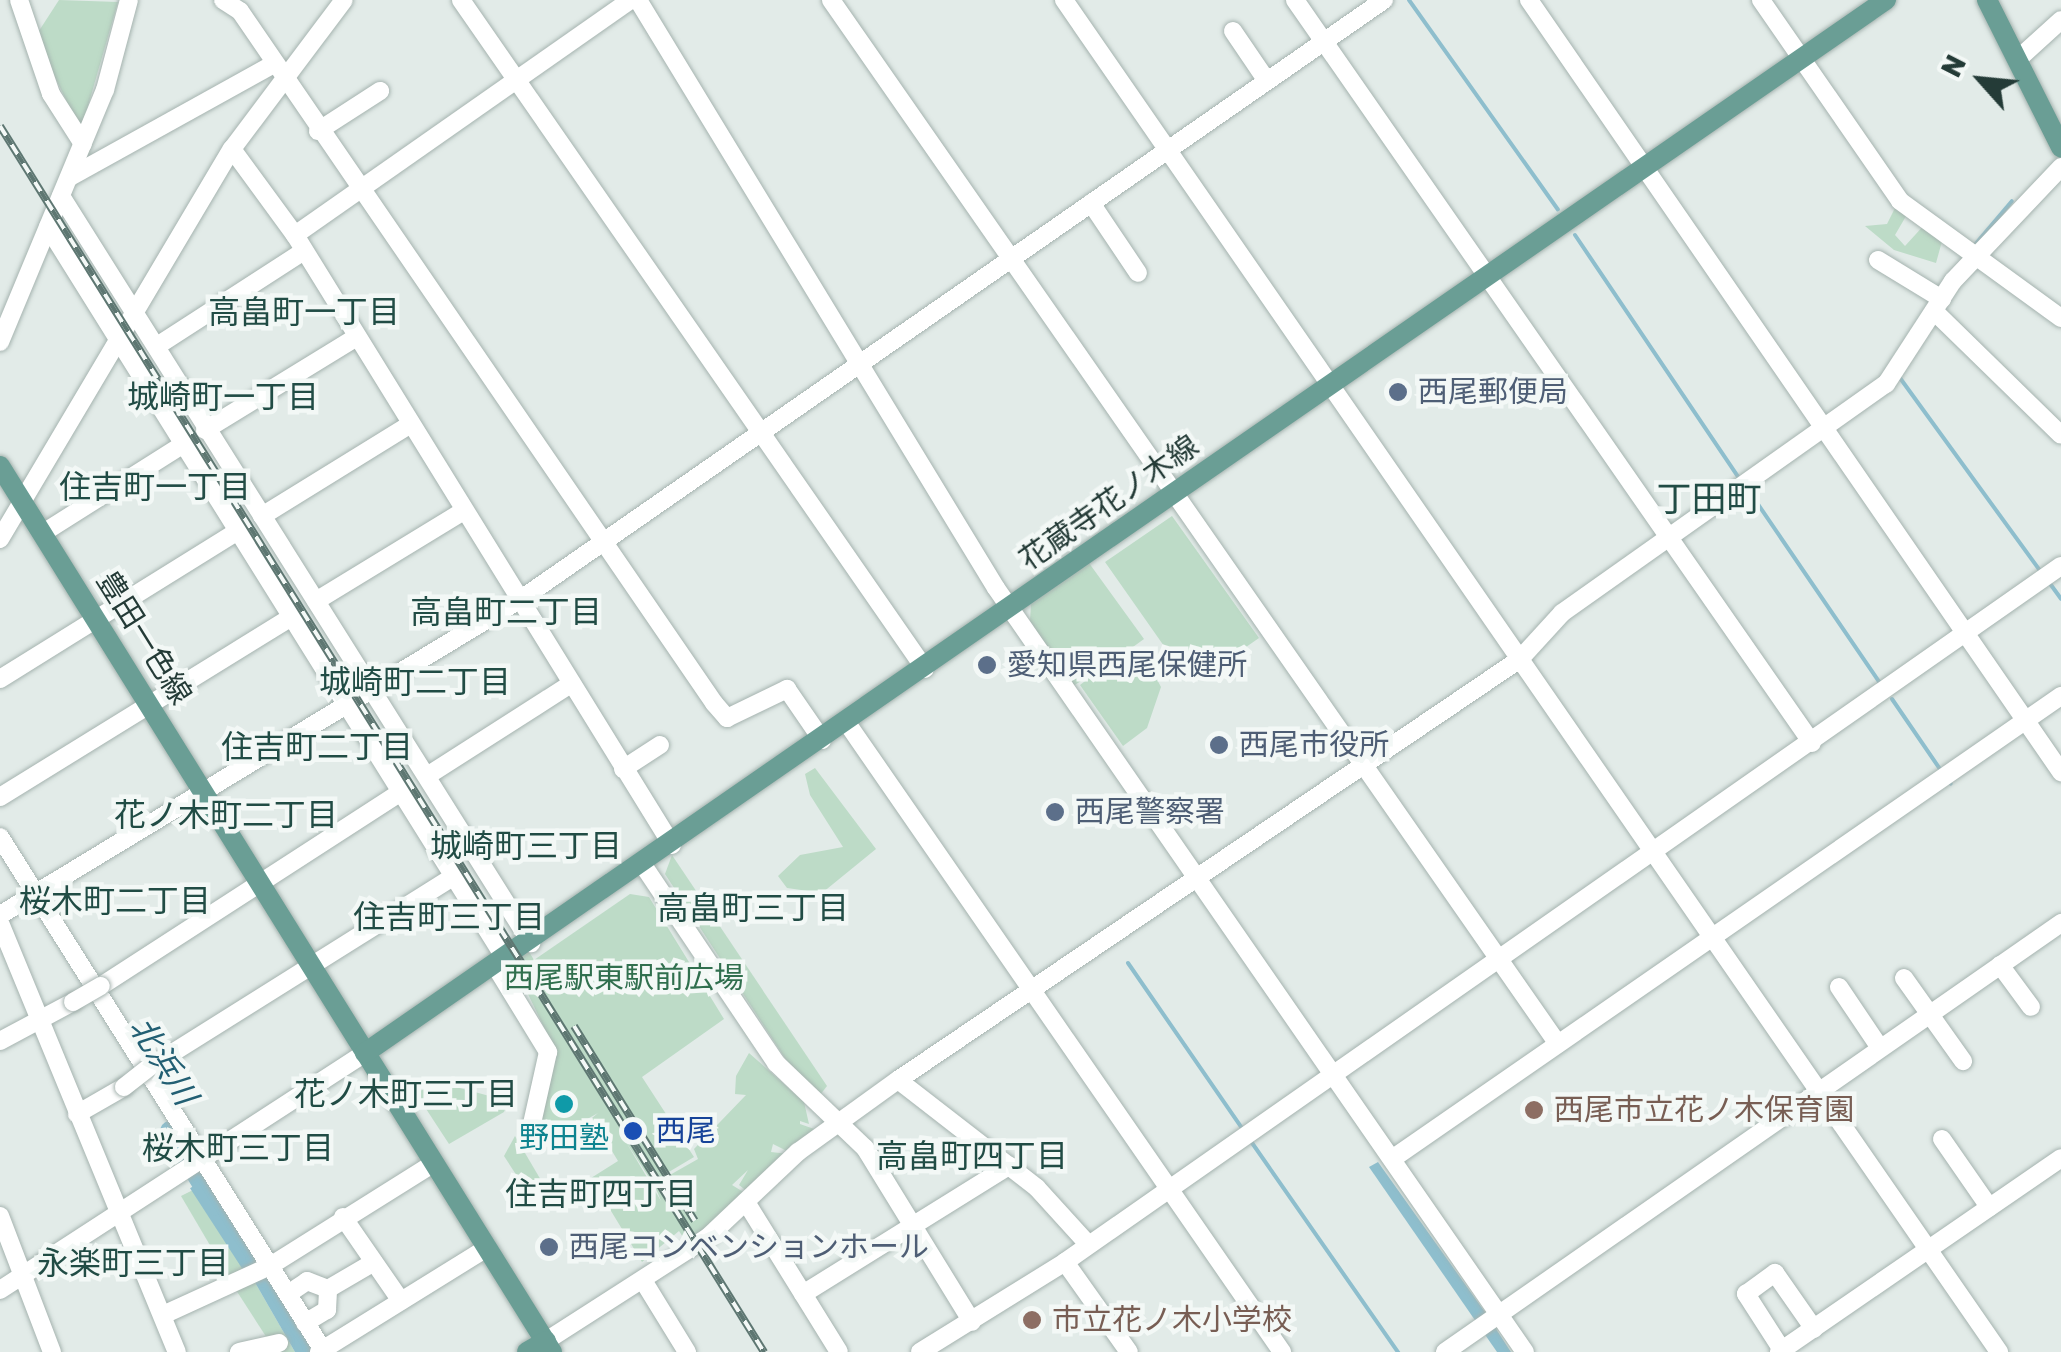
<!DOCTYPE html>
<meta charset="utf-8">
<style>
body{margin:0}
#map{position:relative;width:2061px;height:1352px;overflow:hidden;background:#e2ebe8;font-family:Rubik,"Noto Sans JP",sans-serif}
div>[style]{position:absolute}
.green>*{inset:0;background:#bddbc7}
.water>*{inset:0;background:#8ebecd;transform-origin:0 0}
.stream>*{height:4px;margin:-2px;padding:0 2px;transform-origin:2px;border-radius:2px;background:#8ebecd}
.river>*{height:20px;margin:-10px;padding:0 10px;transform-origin:10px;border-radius:10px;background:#8ebecd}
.roads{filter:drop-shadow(0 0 2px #a5b3af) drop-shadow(0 0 2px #a5b3af)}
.minor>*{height:18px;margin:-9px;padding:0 9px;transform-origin:9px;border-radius:9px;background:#fff}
.major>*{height:20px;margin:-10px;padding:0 10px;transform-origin:10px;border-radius:10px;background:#6a9e95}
.rail>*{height:8px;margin-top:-4px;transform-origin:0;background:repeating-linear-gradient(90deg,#f3f8f6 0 11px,#5e7772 0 22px);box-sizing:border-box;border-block:2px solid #5e7772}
.bridges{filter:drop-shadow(0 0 2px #a5b3af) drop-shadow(0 0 2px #a5b3af)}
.minor-bridge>*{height:18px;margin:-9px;padding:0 9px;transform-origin:9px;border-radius:9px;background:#fff}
.dots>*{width:28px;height:28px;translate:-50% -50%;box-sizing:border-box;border:5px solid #f3f8f6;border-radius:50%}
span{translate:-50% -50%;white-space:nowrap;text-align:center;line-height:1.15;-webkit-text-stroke:9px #f3f8f6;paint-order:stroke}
.service-label{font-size:30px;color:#4e5e75}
.left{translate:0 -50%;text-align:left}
.street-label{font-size:30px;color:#243b37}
.park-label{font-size:30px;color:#306f4e}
.education-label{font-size:30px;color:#785e54}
.transit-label{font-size:30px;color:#164399}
.culture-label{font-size:30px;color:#0d838f}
.neighbourhood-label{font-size:32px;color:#214c45}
.water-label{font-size:32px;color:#225f73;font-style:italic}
.quarter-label{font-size:35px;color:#214c45}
.north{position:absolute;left:1931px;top:30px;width:100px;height:100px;-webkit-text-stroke:8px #f3f8f6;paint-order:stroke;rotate:297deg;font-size:28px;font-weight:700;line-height:40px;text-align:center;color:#243b37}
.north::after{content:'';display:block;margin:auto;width:35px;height:45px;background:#243b37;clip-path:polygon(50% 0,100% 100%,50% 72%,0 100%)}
</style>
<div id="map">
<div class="green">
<div style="clip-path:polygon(59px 0,118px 2px,81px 130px,35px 37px)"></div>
<div style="clip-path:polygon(1898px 202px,1909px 211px,1895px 235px,1905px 246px,1926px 223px,1944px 234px,1936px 263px,1894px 250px,1865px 226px,1887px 224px)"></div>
<div style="clip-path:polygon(1172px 516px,1259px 638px,1213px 670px,1203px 656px,1178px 666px,1105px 562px)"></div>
<div style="clip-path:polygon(1089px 563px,1144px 639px,1126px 652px,1146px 659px,1161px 687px,1147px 728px,1123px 746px,1080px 685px,1102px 668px,1073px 686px,1030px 621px,1031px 604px)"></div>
<div style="clip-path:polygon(815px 768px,876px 849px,822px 893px,787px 888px,778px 876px,800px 855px,843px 847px,810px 795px,805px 774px)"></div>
<div style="clip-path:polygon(672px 855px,827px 1086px,820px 1095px,794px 1072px,665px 874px)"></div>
<div style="clip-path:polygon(630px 894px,649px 897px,724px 1019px,642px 1077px,694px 1157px,652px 1182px,626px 1142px,661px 1201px,654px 1184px,698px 1159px,694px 1149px,746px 1095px,735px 1094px,736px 1076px,749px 1053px,804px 1102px,809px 1124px,800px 1121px,800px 1124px,814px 1129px,789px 1152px,773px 1144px,771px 1152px,788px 1154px,748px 1192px,739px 1185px,748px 1170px,732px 1185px,745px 1193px,688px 1245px,679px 1231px,642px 1262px,591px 1178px,618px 1161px,592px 1118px,598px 1113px,552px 1139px,540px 1118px,555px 1050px,512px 961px,528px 950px,534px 960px)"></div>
<div style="clip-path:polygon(445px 1084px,508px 1101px,504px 1112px,449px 1144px,415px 1092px)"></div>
<div style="clip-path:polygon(515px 1136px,545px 1187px,528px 1193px,504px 1156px)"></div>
<div style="clip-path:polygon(193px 1190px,245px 1271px,231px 1281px,181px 1196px)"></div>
<div style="clip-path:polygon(253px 1279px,295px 1352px,276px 1352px,236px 1290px)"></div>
</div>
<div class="water">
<div style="clip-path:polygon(1378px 1162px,1487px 1315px,1511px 1352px,1497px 1352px,1369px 1167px)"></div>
<div style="left:206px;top:1178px;width:102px;height:19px;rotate:57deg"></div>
<div style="clip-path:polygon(266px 1273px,315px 1352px,295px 1352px,253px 1279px)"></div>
</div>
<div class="stream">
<div style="left:1409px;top:0;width:257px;rotate:54.6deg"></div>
<div style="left:1575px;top:235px;width:293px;rotate:56deg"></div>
<div style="left:1973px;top:247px;width:60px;rotate:-49.7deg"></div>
<div style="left:1900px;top:378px;width:240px;rotate:54deg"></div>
<div style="left:1751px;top:494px;width:229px;rotate:55.7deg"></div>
<div style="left:2051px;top:585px;width:17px;rotate:54deg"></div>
<div style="left:1892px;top:699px;width:85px;rotate:55.6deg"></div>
<div style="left:1950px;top:783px;width:1px;rotate:45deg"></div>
<div style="left:1128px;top:963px;width:201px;rotate:55.4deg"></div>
<div style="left:1250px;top:1140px;width:259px;rotate:55.1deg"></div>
</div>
<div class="river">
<div style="left:170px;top:1131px;width:87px;rotate:58.7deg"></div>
</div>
<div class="roads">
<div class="minor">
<div style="left:19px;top:0;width:99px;rotate:71.2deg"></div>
<div style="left:51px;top:94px;width:59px;rotate:57.4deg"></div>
<div style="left:223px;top:0;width:20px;rotate:33deg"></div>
<div style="left:240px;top:11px;width:839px;rotate:55.59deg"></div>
<div style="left:714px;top:703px;width:20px;rotate:49deg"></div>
<div style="left:727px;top:718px;width:67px;rotate:-25.8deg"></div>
<div style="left:787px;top:689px;width:62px;rotate:55.5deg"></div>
<div style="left:461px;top:0;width:814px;rotate:55.26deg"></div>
<div style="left:638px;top:0;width:688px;rotate:58.67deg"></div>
<div style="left:996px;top:588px;width:929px;rotate:55.3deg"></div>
<div style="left:831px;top:0;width:1272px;rotate:55.15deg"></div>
<div style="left:1064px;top:0;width:1644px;rotate:55.33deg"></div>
<div style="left:1295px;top:0;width:905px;rotate:55.17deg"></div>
<div style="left:1529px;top:0;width:938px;rotate:55.43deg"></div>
<div style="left:1761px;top:0;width:244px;rotate:55.3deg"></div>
<div style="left:1900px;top:201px;width:199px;rotate:36deg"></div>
<div style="left:1233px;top:31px;width:60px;rotate:55.8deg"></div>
<div style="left:2017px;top:60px;width:59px;rotate:-42.3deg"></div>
<div style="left:318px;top:131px;width:74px;rotate:-32.8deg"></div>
<div style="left:232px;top:149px;width:107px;rotate:53.8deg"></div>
<div style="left:295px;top:235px;width:717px;rotate:58.28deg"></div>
<div style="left:70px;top:177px;width:233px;rotate:-29deg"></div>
<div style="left:61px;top:196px;width:883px;rotate:57.82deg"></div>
<div style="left:1091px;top:203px;width:84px;rotate:56.1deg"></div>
<div style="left:48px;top:227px;width:864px;rotate:58deg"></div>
<div style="left:295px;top:235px;width:409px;rotate:-35deg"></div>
<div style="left:1878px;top:260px;width:75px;rotate:31.4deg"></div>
<div style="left:1934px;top:311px;width:177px;rotate:44.3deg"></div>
<div style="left:0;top:342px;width:273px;rotate:-67.4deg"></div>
<div style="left:105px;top:90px;width:93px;rotate:-75.1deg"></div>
<div style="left:157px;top:346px;width:175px;rotate:-32.9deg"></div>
<div style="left:205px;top:430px;width:176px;rotate:-31.5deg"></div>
<div style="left:262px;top:516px;width:169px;rotate:-31.7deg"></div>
<div style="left:43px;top:533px;width:167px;rotate:-32.3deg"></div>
<div style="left:0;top:539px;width:454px;rotate:-59.3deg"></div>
<div style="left:232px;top:149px;width:186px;rotate:-53.1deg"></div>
<div style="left:316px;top:601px;width:169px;rotate:-31.4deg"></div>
<div style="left:0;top:679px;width:280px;rotate:-31.9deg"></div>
<div style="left:847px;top:723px;width:765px;rotate:55.33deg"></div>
<div style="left:623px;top:769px;width:44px;rotate:-33deg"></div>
<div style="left:427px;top:776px;width:167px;rotate:-32.6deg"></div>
<div style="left:0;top:797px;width:344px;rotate:-31.7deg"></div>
<div style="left:0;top:837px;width:608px;rotate:57.82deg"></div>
<div style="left:643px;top:865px;width:239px;rotate:56.1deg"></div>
<div style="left:776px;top:1063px;width:123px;rotate:43.7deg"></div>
<div style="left:865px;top:1148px;width:204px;rotate:58.4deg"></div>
<div style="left:0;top:915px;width:613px;rotate:-31.25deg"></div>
<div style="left:524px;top:597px;width:1047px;rotate:-34.77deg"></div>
<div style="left:0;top:923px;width:464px;rotate:67.6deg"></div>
<div style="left:2000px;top:965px;width:52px;rotate:53.6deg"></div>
<div style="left:496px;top:967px;width:100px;rotate:58.5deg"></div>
<div style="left:548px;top:1052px;width:78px;rotate:102.6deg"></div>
<div style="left:1904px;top:978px;width:102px;rotate:54.6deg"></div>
<div style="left:101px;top:986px;width:357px;rotate:-32.9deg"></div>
<div style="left:1839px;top:987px;width:73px;rotate:56.1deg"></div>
<div style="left:0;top:1041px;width:83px;rotate:-28.1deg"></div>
<div style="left:150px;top:1067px;width:360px;rotate:-32.1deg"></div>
<div style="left:898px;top:1080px;width:176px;rotate:37.8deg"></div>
<div style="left:1037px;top:1188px;width:76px;rotate:47.7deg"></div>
<div style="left:77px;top:1114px;width:54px;rotate:-29.9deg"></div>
<div style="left:1942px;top:1139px;width:83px;rotate:55.3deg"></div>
<div style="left:1392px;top:1159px;width:814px;rotate:-34.69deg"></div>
<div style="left:746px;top:1202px;width:176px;rotate:58.2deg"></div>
<div style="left:0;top:1216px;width:146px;rotate:69.1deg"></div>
<div style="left:343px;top:1217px;width:102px;rotate:55.4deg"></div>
<div style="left:1065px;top:1262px;width:110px;rotate:54.6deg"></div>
<div style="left:644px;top:1282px;width:82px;rotate:58.4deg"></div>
<div style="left:0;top:1290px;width:435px;rotate:-33deg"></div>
<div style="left:288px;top:1294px;width:23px;rotate:-34deg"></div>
<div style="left:307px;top:1281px;width:22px;rotate:21deg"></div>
<div style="left:328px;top:1289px;width:53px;rotate:-30.4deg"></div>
<div style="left:803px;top:1294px;width:243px;rotate:-31.9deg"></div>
<div style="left:163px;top:1315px;width:118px;rotate:-24.6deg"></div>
<div style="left:270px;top:1266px;width:194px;rotate:-32.1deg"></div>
<div style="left:305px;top:1323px;width:26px;rotate:-31deg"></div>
<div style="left:327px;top:1310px;width:21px;rotate:-87deg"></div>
<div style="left:546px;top:1341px;width:193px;rotate:-32.7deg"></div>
<div style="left:708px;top:1237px;width:124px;rotate:-43.4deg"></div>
<div style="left:798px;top:1152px;width:123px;rotate:-35.8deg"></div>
<div style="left:898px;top:1080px;width:751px;rotate:-34.09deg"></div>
<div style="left:1520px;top:659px;width:62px;rotate:-47.6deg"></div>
<div style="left:1562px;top:613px;width:397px;rotate:-35.3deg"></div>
<div style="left:1886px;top:384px;width:123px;rotate:-57deg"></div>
<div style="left:1953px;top:281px;width:157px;rotate:-46.5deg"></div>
<div style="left:1782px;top:1350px;width:67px;rotate:-122.7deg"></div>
<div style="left:1746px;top:1294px;width:36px;rotate:-36deg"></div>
<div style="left:1775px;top:1273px;width:68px;rotate:55.1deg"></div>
<div style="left:239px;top:1352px;width:41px;rotate:-12.7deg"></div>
<div style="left:319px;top:1352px;width:198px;rotate:-31.8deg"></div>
<div style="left:920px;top:1352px;width:171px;rotate:-31.8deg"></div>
<div style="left:1065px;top:1262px;width:1215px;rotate:-34.95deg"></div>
<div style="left:1445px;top:1352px;width:751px;rotate:-34.85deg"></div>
<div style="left:1779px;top:1352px;width:342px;rotate:-34.5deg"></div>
</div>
<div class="major">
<div style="left:1987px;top:0;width:165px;rotate:63.3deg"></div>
<div style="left:0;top:466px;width:1044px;rotate:58.08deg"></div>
<div style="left:365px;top:1053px;width:1850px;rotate:-34.7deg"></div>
<div style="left:527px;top:1352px;width:22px;rotate:-30deg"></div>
</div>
</div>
<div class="rail">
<div style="left:0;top:126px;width:1445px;rotate:58.07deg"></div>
<div style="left:574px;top:1026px;width:229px;rotate:58.2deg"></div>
</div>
<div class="bridges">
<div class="minor-bridge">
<div style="left:73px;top:1002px;width:32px;rotate:-30deg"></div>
<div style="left:124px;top:1087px;width:33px;rotate:-38deg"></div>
</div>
</div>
<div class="dots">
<div style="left:1398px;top:392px;background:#5c6f8a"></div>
<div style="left:987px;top:665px;background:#5c6f8a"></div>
<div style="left:1219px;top:745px;background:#5c6f8a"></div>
<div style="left:1055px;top:812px;background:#5c6f8a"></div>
<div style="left:564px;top:1104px;background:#0f9aa8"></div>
<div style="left:1534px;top:1110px;background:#8d6e63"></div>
<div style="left:633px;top:1131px;background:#1a4fb4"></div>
<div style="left:549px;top:1247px;background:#5c6f8a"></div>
<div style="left:1032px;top:1320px;background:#8d6e63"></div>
</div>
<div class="service-label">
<span class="left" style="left:1418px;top:392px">西尾郵便局</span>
<span class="left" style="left:1007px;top:665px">愛知県西尾保健所</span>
<span class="left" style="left:1239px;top:745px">西尾市役所</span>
<span class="left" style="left:1075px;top:812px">西尾警察署</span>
<span class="left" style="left:569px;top:1247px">西尾コンベンションホール</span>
</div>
<div class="street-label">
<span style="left:1109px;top:503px;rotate:-35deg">花蔵寺花ノ木線</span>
<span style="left:144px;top:638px;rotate:58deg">豊田一色線</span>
</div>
<div class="park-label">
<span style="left:624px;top:978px">西尾駅東駅前広場</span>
</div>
<div class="education-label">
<span class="left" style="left:1554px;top:1110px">西尾市立花ノ木保育園</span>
<span class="left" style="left:1052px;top:1320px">市立花ノ木小学校</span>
</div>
<div class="transit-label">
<span class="left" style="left:656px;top:1131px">西尾</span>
</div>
<div class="culture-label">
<span style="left:564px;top:1138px">野田塾</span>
</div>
<div class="neighbourhood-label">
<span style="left:304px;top:312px">高畠町一丁目</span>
<span style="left:223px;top:397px">城崎町一丁目</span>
<span style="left:155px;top:487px">住吉町一丁目</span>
<span style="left:506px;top:612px">高畠町二丁目</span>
<span style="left:415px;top:682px">城崎町二丁目</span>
<span style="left:317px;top:747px">住吉町二丁目</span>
<span style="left:226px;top:815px">花ノ木町二丁目</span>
<span style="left:526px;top:846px">城崎町三丁目</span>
<span style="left:115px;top:901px">桜木町二丁目</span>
<span style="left:753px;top:908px">高畠町三丁目</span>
<span style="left:449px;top:917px">住吉町三丁目</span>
<span style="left:406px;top:1094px">花ノ木町三丁目</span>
<span style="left:238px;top:1148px">桜木町三丁目</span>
<span style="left:972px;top:1156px">高畠町四丁目</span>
<span style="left:601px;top:1194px">住吉町四丁目</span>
<span style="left:133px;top:1263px">永楽町三丁目</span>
</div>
<div class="water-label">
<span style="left:163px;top:1061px;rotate:58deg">北浜川</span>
</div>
<div class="quarter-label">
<span style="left:1709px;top:499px">丁田町</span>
</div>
<div class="north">N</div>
</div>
